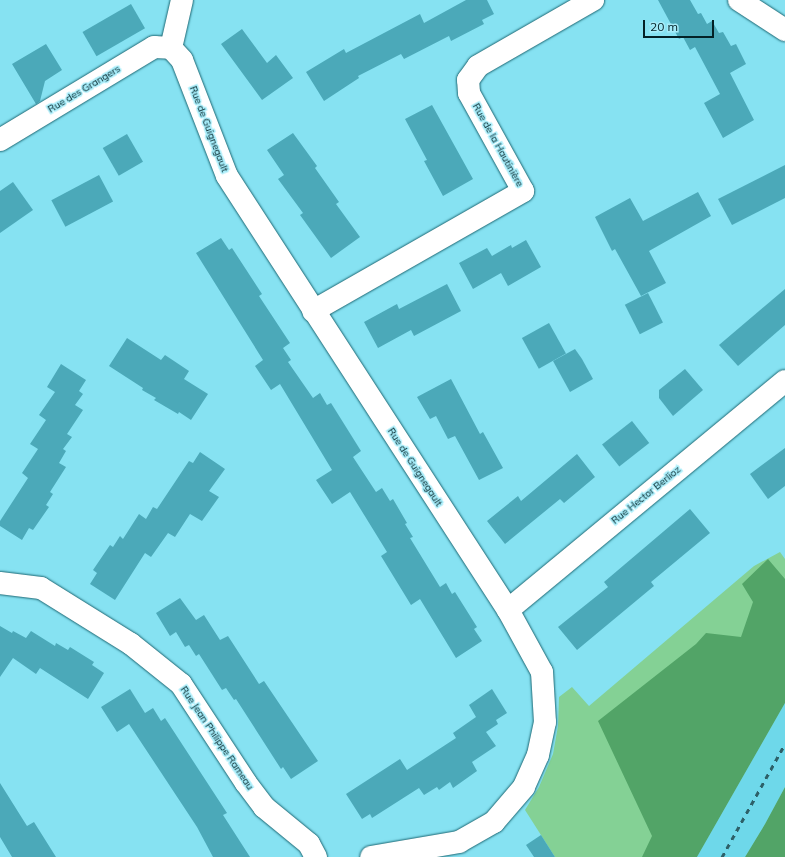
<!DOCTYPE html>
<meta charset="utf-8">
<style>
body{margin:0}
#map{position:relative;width:785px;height:857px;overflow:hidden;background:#86e2f2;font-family:Mulish,sans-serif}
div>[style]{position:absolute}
.built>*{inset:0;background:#6ed8ea}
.green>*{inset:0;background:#84d195}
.forest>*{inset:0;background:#52a467}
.building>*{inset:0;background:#4ba9b9;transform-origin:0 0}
.roads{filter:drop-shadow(0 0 1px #1d6773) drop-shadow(0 0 1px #1d6773)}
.minor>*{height:22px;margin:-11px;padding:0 11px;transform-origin:11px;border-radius:11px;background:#fff}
.rail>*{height:3px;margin-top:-1.5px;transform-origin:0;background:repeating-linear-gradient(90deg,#2d6068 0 5px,transparent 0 10px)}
span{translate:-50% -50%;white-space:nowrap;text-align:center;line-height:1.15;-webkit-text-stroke:3px #a5ecf9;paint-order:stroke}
.street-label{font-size:10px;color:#032126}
.scale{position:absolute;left:643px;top:20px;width:71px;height:18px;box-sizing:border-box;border:2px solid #032126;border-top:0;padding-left:5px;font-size:12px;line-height:14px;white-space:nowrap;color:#032126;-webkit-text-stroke:3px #a5ecf9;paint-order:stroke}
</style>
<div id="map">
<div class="built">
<div style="clip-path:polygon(785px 703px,785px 787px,765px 824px,745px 857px,697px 857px)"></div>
</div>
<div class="green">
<div style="clip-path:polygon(780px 552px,785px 559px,785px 670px,668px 857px,555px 857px,525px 810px,539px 787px,553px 754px,558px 726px,559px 697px,572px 687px,589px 706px,754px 566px)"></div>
</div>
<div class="forest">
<div style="clip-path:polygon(768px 559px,785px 579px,785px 703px,697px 857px,642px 857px,652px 836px,598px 721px,696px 644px,706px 633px,741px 637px,753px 602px,742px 584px)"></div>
<div style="clip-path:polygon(785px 787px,785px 857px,745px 857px,765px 824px)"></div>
</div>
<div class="building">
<div style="clip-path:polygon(466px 0,487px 0,494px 14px,482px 20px,484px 24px,451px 41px,449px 36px,404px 59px,401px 54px,358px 76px,359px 78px,324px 101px,306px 72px,344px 49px,346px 53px,420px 14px,424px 23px)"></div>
<div style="clip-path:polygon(658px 0,690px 0,698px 14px,701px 13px,707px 24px,712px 21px,719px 33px,723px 32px,731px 46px,736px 44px,746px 64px,730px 73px,754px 120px,723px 138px,704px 103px,720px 94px,695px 47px,690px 50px,683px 37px,679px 39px)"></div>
<div style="left:131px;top:4px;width:28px;height:56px;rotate:60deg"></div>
<div style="clip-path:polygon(242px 29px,267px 63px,276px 55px,293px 78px,262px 100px,221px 44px)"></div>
<div style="clip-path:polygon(46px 44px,62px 70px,45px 81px,40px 101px,36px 104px,12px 64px)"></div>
<div style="clip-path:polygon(432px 105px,473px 179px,443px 196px,424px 161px,427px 160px,405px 119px)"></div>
<div style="clip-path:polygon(293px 133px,317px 166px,315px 168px,339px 202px,336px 204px,360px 237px,331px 258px,300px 215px,303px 213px,278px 179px,284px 175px,267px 150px)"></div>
<div style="left:127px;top:134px;width:32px;height:28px;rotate:60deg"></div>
<div style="clip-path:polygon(785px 165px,785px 198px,732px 225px,718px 199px)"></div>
<div style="left:99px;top:175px;width:30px;height:54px;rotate:62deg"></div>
<div style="clip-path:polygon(13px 182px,33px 210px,0 233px,0 191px)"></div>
<div style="clip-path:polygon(698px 192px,711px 216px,649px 251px,666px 283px,641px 296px,615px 249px,612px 251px,595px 217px,630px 198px,643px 221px)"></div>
<div style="clip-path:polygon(221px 238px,229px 250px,232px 248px,262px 294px,259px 296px,290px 343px,283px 348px,291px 360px,288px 362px,313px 398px,320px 393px,327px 405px,331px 403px,361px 451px,353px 457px,376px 492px,382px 488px,390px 501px,393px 499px,407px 523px,405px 524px,413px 537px,410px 538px,440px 587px,446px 583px,452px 594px,455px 592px,477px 627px,474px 629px,482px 641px,456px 658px,420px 599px,411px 605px,381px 556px,387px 552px,350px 492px,332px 504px,316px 480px,332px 470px,280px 384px,271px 390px,255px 366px,263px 360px,196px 253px)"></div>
<div style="clip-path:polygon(526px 240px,541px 267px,508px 286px,501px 273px,473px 289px,459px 263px,487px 248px,492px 256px,511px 245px,512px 248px)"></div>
<div style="clip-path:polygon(447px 284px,461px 311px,414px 336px,411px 330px,378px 348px,364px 322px,397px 304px,399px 309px)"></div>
<div style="clip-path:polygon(785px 289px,785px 325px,738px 366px,719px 345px)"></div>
<div style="left:648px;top:293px;width:33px;height:26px;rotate:63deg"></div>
<div style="left:549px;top:323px;width:35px;height:31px;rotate:61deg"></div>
<div style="clip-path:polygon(127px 338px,161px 360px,165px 355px,189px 371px,184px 379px,208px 394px,191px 420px,179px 412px,178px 414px,154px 400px,156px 398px,142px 390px,143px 388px,109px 366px)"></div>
<div style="clip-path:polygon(575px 349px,582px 359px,593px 379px,570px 392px,553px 361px)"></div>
<div style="clip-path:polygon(61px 364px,86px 380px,79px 391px,83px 394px,75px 405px,83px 410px,67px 434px,72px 437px,63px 449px,66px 451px,59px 463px,66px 467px,50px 492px,53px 494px,46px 505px,49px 507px,33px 530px,29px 528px,22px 540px,0 526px,0 521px,28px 478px,22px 473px,38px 449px,30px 444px,46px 420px,39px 415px,55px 392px,47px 387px)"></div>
<div style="clip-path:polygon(685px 369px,703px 390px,673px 416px,659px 398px,659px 390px)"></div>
<div style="clip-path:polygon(451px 379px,480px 434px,483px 432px,503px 468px,479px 480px,455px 436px,448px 439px,436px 416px,430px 419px,417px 397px)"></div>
<div style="left:632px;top:421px;width:28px;height:38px;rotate:52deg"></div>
<div style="clip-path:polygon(785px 448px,785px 486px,768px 499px,750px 474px)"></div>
<div style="clip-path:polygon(200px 452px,225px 469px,209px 491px,219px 497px,202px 521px,190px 514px,175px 537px,168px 533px,151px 557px,145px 553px,115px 600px,90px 584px,97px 573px,93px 570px,110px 545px,113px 547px,120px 536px,123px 539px,139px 514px,146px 519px,153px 507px,157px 509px,189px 461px,193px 463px)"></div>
<div style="clip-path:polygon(577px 454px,595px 477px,564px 503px,560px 499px,505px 544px,487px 521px,518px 496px,521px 501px)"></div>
<div style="clip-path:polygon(690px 509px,710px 533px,651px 582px,654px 586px,577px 650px,558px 627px,608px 587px,604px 582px)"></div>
<div style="clip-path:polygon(180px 598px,196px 620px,204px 615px,220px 640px,228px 636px,259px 684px,264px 681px,318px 761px,291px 779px,283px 767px,281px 769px,236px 699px,234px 700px,226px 688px,222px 690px,199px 654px,196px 656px,189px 645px,185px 647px,176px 632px,170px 636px,156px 613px)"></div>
<div style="clip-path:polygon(0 626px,12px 633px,13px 631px,26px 638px,31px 631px,55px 646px,56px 643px,68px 650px,70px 647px,94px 662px,92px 665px,104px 673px,88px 699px,40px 668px,36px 674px,13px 658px,0 677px)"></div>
<div style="clip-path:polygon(130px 689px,145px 713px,153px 708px,161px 721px,165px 718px,227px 813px,223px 815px,250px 857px,213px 857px,197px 827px,129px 724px,117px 732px,101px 707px)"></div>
<div style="clip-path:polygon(492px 689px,507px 713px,496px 720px,498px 724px,486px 732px,496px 746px,472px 762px,477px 771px,453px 788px,450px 782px,439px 790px,437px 787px,424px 795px,419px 788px,372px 818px,370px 814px,362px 819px,346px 794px,400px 759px,407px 770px,456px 738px,453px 733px,476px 717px,469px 705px)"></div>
<div style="clip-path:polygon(0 783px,27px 826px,34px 822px,56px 857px,12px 857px,0 837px)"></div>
<div style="clip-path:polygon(541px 835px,555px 857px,534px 857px,526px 845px)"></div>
</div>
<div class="roads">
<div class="minor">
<div style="left:739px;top:0;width:55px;rotate:33.1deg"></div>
<div style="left:171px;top:48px;width:16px;rotate:47deg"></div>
<div style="left:182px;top:60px;width:124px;rotate:68.8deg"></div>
<div style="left:227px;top:176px;width:517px;rotate:57.08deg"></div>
<div style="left:508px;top:610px;width:71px;rotate:61.3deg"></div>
<div style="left:542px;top:672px;width:50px;rotate:86.6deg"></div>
<div style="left:545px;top:722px;width:34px;rotate:102deg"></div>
<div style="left:538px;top:755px;width:35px;rotate:114deg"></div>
<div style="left:524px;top:787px;width:46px;rotate:130.6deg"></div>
<div style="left:494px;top:822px;width:40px;rotate:150.3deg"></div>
<div style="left:459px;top:842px;width:89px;rotate:170.3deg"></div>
<div style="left:171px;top:48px;width:49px;rotate:-77.1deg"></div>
<div style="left:0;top:140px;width:180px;rotate:-31.1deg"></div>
<div style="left:154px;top:47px;width:17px;rotate:3deg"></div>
<div style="left:313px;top:311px;width:242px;rotate:-29.7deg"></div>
<div style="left:523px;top:191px;width:112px;rotate:-118.9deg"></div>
<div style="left:469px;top:93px;width:13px;rotate:-94deg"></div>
<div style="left:468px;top:80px;width:17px;rotate:-54deg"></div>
<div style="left:478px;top:66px;width:133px;rotate:-29.9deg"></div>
<div style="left:0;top:583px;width:41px;rotate:7deg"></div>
<div style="left:41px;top:588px;width:106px;rotate:31.9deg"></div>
<div style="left:131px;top:644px;width:64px;rotate:38.7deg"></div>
<div style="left:181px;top:684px;width:118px;rotate:56.7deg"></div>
<div style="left:246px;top:783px;width:30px;rotate:53deg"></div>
<div style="left:264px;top:807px;width:58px;rotate:39.4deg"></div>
<div style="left:309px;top:844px;width:15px;rotate:62deg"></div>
<div style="left:508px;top:610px;width:359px;rotate:-39.6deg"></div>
</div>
</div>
<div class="rail">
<div style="left:722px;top:857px;width:129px;rotate:-60.9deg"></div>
</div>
<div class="street-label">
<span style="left:84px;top:89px;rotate:-31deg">Rue des Grangers</span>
<span style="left:209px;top:129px;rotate:69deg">Rue de Guignegault</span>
<span style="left:498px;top:145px;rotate:61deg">Rue de la Hautinière</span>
<span style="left:415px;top:467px;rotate:57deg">Rue de Guignegault</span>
<span style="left:646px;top:495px;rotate:-39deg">Rue Hector Berlioz</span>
<span style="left:217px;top:738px;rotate:56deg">Rue Jean Philippe Rameau</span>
</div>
<div class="scale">20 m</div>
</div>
